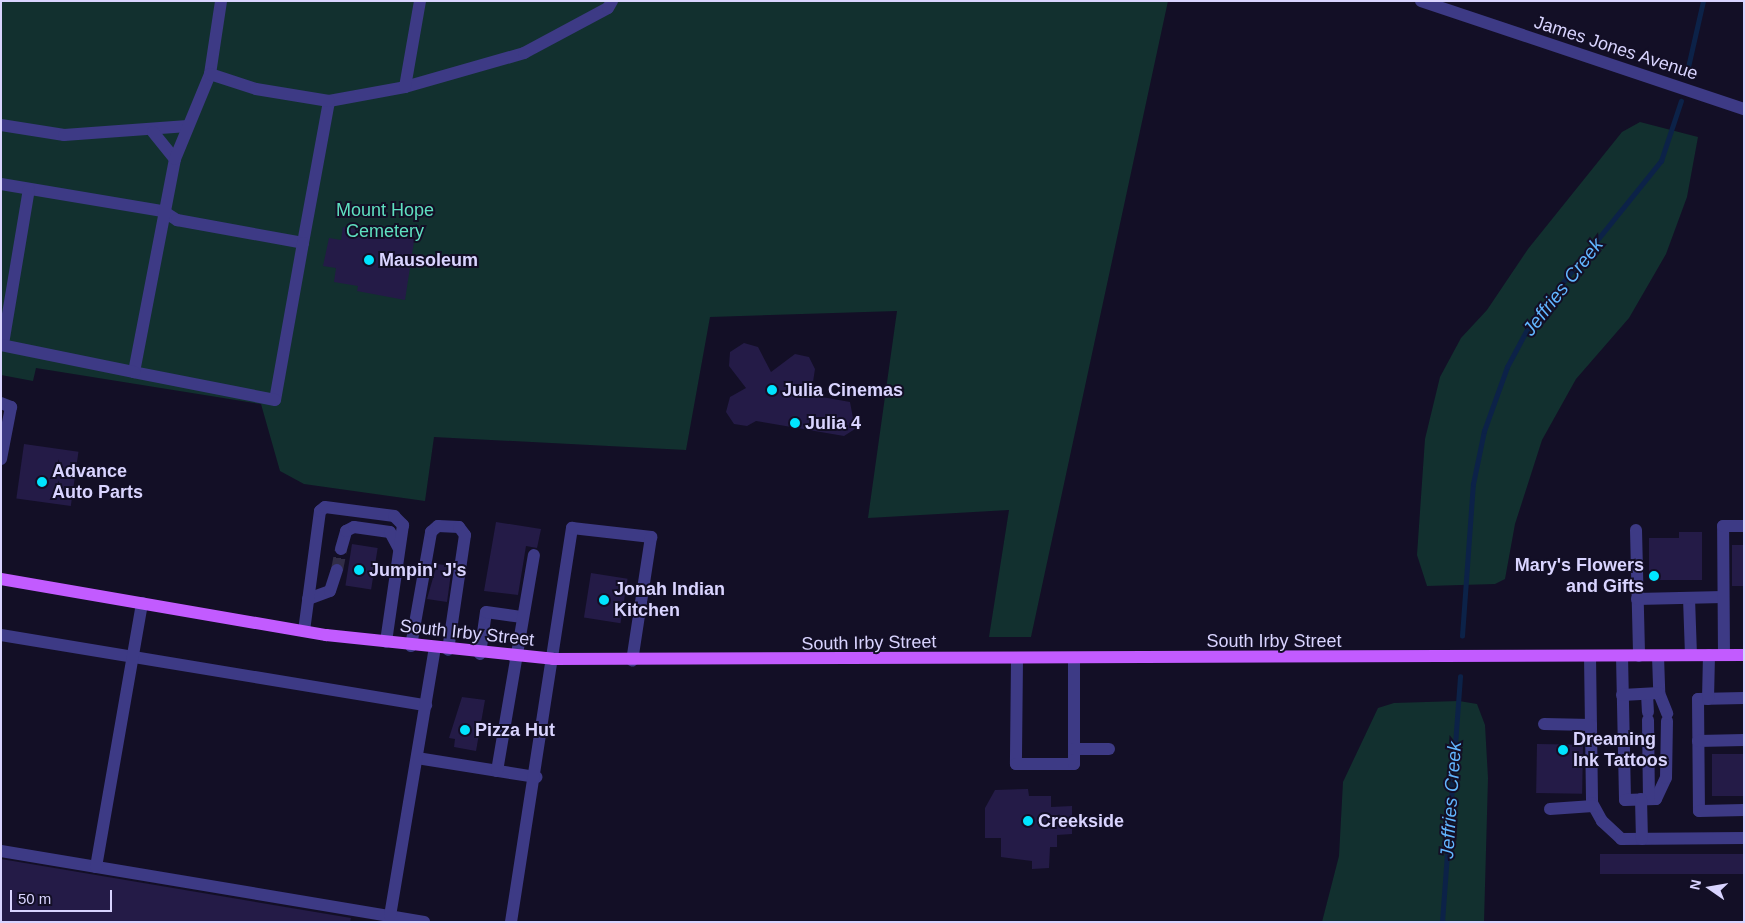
<!DOCTYPE html>
<style>
body{margin:0}
#map{position:relative;width:1745px;height:923px;overflow:hidden;background:#130f26;font-family:Helvetica,sans-serif}
div>[style]{position:absolute}
.green>*{inset:0;background:#12302f}
.stream>*{height:4.5px;margin:-2.25px;padding:0 2.25px;transform-origin:2.25px;border-radius:2.25px;background:#0c2248}
.building>*{inset:0;background:#241b47;transform-origin:0 0}
.minor-tunnel>*{height:12px;margin-top:-6px;transform-origin:0;background:repeating-linear-gradient(90deg,#312d47 0 12px,transparent 0 18px)}
.minor>*{height:12px;margin:-6px;padding:0 6px;transform-origin:6px;border-radius:6px;background:#3d3a85}
.major>*{height:12px;margin:-6px;padding:0 6px;transform-origin:6px;border-radius:6px;background:#c25bff}
.dots>*{width:14px;height:14px;translate:-50% -50%;box-sizing:border-box;border:2px solid #130f26;border-radius:50%}
span{translate:-50% -50%;white-space:nowrap;text-align:center;line-height:1.15;-webkit-text-stroke:4px #130f26;paint-order:stroke}
.street-label{font-size:18px;color:#d9d4ff}
.park-label{font-size:18px;color:#5fe0c0}
.poi-label{font-size:18px;color:#d9d4ff;font-weight:700}
.left{translate:0 -50%;text-align:left}
.right{translate:-100% -50%;text-align:right}
.water-label{font-size:19px;color:#62b6ff;font-style:italic}
.frame{position:absolute;inset:0;border:2px solid #d9d4ff;pointer-events:none}
.north{position:absolute;left:1685px;top:863px;width:50px;height:50px;-webkit-text-stroke:4px #130f26;paint-order:stroke;rotate:283deg;font-size:14px;font-weight:700;line-height:20px;text-align:center;color:#d9d4ff}
.north::after{content:'';display:block;margin:auto;width:18px;height:22px;background:#d9d4ff;clip-path:polygon(50% 0,100% 100%,50% 72%,0 100%)}
.scale{position:absolute;left:10px;top:890px;width:102px;height:22px;box-sizing:border-box;border:2px solid #d9d4ff;border-top:0;padding-left:6px;font-size:15px;line-height:18px;white-space:nowrap;color:#d9d4ff;-webkit-text-stroke:4px #130f26;paint-order:stroke}
</style>
<div id="map">
<div class="green">
<div style="clip-path:polygon(1px 1px,1168px 1px,1031px 637px,989px 637px,1009px 510px,868px 518px,897px 311px,710px 317px,686px 450px,434px 437px,425px 501px,304px 484px,280px 471px,261px 404px,36px 368px,33px 381px,1px 375px)"></div>
<div style="clip-path:polygon(1640px 122px,1698px 137px,1687px 197px,1666px 254px,1629px 318px,1576px 379px,1542px 440px,1515px 524px,1505px 579px,1495px 584px,1427px 586px,1417px 555px,1425px 439px,1440px 377px,1461px 338px,1487px 310px,1528px 249px,1622px 132px)"></div>
<div style="clip-path:polygon(1459px 701px,1477px 704px,1485px 725px,1488px 778px,1484px 922px,1322px 922px,1339px 856px,1343px 782px,1378px 708px,1394px 703px)"></div>
</div>
<div class="stream">
<div style="left:1686px;top:76px;width:77px;rotate:-77.2deg"></div>
<div style="left:1462px;top:636px;width:152px;rotate:-85.9deg"></div>
<div style="left:1473px;top:484px;width:54px;rotate:-78.3deg"></div>
<div style="left:1484px;top:431px;width:68px;rotate:-70.2deg"></div>
<div style="left:1507px;top:367px;width:51px;rotate:-61.9deg"></div>
<div style="left:1531px;top:322px;width:207px;rotate:-51.1deg"></div>
<div style="left:1661px;top:161px;width:63px;rotate:-71.6deg"></div>
<div style="left:1442px;top:922px;width:246px;rotate:-85.8deg"></div>
</div>
<div class="building">
<div style="clip-path:polygon(369px 226px,415px 235px,405px 300px,357px 291px,358px 286px,334px 282px,336px 268px,323px 266px,329px 238px,341px 240px,343px 227px,368px 231px)"></div>
<div style="clip-path:polygon(744px 343px,758px 347px,771px 372px,795px 354px,809px 357px,815px 369px,811px 395px,850px 402px,855px 429px,844px 436px,756px 421px,747px 426px,734px 424px,726px 412px,730px 397px,746px 388px,729px 366px,730px 352px)"></div>
<div style="left:24px;top:444px;width:55px;height:55px;rotate:8deg"></div>
<div style="clip-path:polygon(496px 522px,541px 529px,537px 548px,526px 546px,518px 595px,484px 591px)"></div>
<div style="clip-path:polygon(1679px 532px,1702px 532px,1702px 580px,1649px 580px,1649px 538px,1679px 538px)"></div>
<div style="left:352px;top:544px;width:26px;height:42px;rotate:9deg"></div>
<div style="left:1732px;top:545px;width:12px;height:41px"></div>
<div style="clip-path:polygon(437px 564px,452px 566px,447px 602px,427px 599px)"></div>
<div style="left:591px;top:573px;width:37px;height:45px;rotate:9deg"></div>
<div style="clip-path:polygon(462px 697px,485px 700px,476px 751px,454px 747px,455px 739px,449px 738px)"></div>
<div style="left:1537px;top:744px;width:46px;height:49px;rotate:1deg"></div>
<div style="left:1744px;top:754px;width:42px;height:32px;rotate:90deg"></div>
<div style="clip-path:polygon(1028px 789px,1029px 796px,1051px 796px,1051px 807px,1072px 806px,1072px 834px,1057px 835px,1057px 847px,1050px 847px,1049px 868px,1032px 869px,1032px 861px,1001px 857px,1001px 838px,985px 838px,985px 808px,995px 790px)"></div>
<div style="left:1600px;top:854px;width:144px;height:20px"></div>
<div style="clip-path:polygon(1px 859px,351px 918px,350px 922px,1px 922px)"></div>
</div>
<div class="minor-tunnel">
<div style="left:337px;top:570px;width:21px;rotate:-79deg"></div>
</div>
<div class="minor">
<div style="left:1421px;top:1px;width:341px;rotate:18.5deg"></div>
<div style="left:210px;top:74px;width:74px;rotate:-81.4deg"></div>
<div style="left:405px;top:87px;width:124px;rotate:-15.9deg"></div>
<div style="left:524px;top:53px;width:95px;rotate:-28.2deg"></div>
<div style="left:608px;top:8px;width:8px;rotate:-60deg"></div>
<div style="left:1px;top:125px;width:64px;rotate:9deg"></div>
<div style="left:64px;top:135px;width:124px;rotate:-4.2deg"></div>
<div style="left:153px;top:132px;width:35px;rotate:51deg"></div>
<div style="left:1px;top:184px;width:164px;rotate:9.5deg"></div>
<div style="left:163px;top:211px;width:17px;rotate:33deg"></div>
<div style="left:177px;top:220px;width:128px;rotate:10.3deg"></div>
<div style="left:303px;top:243px;width:144px;rotate:-79.6deg"></div>
<div style="left:329px;top:101px;width:77px;rotate:-10.4deg"></div>
<div style="left:405px;top:87px;width:87px;rotate:-80.1deg"></div>
<div style="left:303px;top:243px;width:159px;rotate:100.1deg"></div>
<div style="left:275px;top:400px;width:144px;rotate:-168.8deg"></div>
<div style="left:134px;top:372px;width:217px;rotate:-79.1deg"></div>
<div style="left:175px;top:159px;width:92px;rotate:-67.6deg"></div>
<div style="left:210px;top:74px;width:48px;rotate:18.1deg"></div>
<div style="left:256px;top:89px;width:74px;rotate:9.3deg"></div>
<div style="left:3px;top:344px;width:157px;rotate:-80.5deg"></div>
<div style="left:1px;top:345px;width:136px;rotate:11.5deg"></div>
<div style="left:1px;top:403px;width:11px;rotate:22deg"></div>
<div style="left:11px;top:407px;width:53px;rotate:100.9deg"></div>
<div style="left:1636px;top:530px;width:126px;rotate:88.6deg"></div>
<div style="left:341px;top:549px;width:19px;rotate:-74deg"></div>
<div style="left:346px;top:531px;width:9px;rotate:-27deg"></div>
<div style="left:354px;top:527px;width:36px;rotate:8deg"></div>
<div style="left:390px;top:532px;width:19px;rotate:62deg"></div>
<div style="left:1689px;top:598px;width:57px;rotate:88deg"></div>
<div style="left:308px;top:599px;width:23px;rotate:-20deg"></div>
<div style="left:330px;top:591px;width:22px;rotate:-72deg"></div>
<div style="left:1637px;top:599px;width:86px;rotate:-1.3deg"></div>
<div style="left:304px;top:631px;width:121px;rotate:-82.4deg"></div>
<div style="left:320px;top:511px;width:6px;rotate:-39deg"></div>
<div style="left:325px;top:507px;width:70px;rotate:7.4deg"></div>
<div style="left:394px;top:516px;width:13px;rotate:45deg"></div>
<div style="left:403px;top:525px;width:118px;rotate:98.3deg"></div>
<div style="left:1px;top:635px;width:431px;rotate:9.4deg"></div>
<div style="left:411px;top:646px;width:116px;rotate:-80deg"></div>
<div style="left:431px;top:532px;width:9px;rotate:-41deg"></div>
<div style="left:438px;top:526px;width:21px;rotate:3deg"></div>
<div style="left:459px;top:527px;width:10px;rotate:53deg"></div>
<div style="left:465px;top:535px;width:116px;rotate:98.4deg"></div>
<div style="left:480px;top:654px;width:42px;rotate:-81.9deg"></div>
<div style="left:486px;top:612px;width:37px;rotate:8deg"></div>
<div style="left:1724px;top:655px;width:129px;rotate:-90.4deg"></div>
<div style="left:1723px;top:526px;width:21px"></div>
<div style="left:1590px;top:656px;width:147px;rotate:89.2deg"></div>
<div style="left:1592px;top:803px;width:21px;rotate:61deg"></div>
<div style="left:1602px;top:821px;width:26px;rotate:43deg"></div>
<div style="left:1621px;top:839px;width:123px;rotate:-0.5deg"></div>
<div style="left:1622px;top:656px;width:144px;rotate:88.8deg"></div>
<div style="left:1625px;top:800px;width:31px;rotate:-2deg"></div>
<div style="left:1656px;top:799px;width:23px;rotate:-65deg"></div>
<div style="left:1666px;top:778px;width:57px;rotate:-89deg"></div>
<div style="left:1658px;top:656px;width:37px;rotate:88deg"></div>
<div style="left:1659px;top:693px;width:22px;rotate:68deg"></div>
<div style="left:1017px;top:660px;width:104px;rotate:90.6deg"></div>
<div style="left:1016px;top:764px;width:58px"></div>
<div style="left:1074px;top:764px;width:105px;rotate:-90deg"></div>
<div style="left:1647px;top:694px;width:18px;rotate:87deg"></div>
<div style="left:1622px;top:695px;width:37px;rotate:-3deg"></div>
<div style="left:1744px;top:698px;width:46px;rotate:178.8deg"></div>
<div style="left:1698px;top:699px;width:112px;rotate:89.5deg"></div>
<div style="left:1699px;top:811px;width:45px;rotate:-1.3deg"></div>
<div style="left:1708px;top:699px;width:44px;rotate:-88.7deg"></div>
<div style="left:1648px;top:720px;width:79px;rotate:89.3deg"></div>
<div style="left:1544px;top:724px;width:47px;rotate:1.2deg"></div>
<div style="left:1698px;top:741px;width:46px;rotate:-1.2deg"></div>
<div style="left:1074px;top:749px;width:35px"></div>
<div style="left:417px;top:758px;width:121px;rotate:9.1deg"></div>
<div style="left:497px;top:771px;width:219px;rotate:-80.3deg"></div>
<div style="left:1641px;top:799px;width:40px;rotate:88.6deg"></div>
<div style="left:1550px;top:809px;width:43px;rotate:-4deg"></div>
<div style="left:1px;top:851px;width:429px;rotate:9.5deg"></div>
<div style="left:96px;top:867px;width:268px;rotate:-80.1deg"></div>
<div style="left:390px;top:916px;width:272px;rotate:-80.5deg"></div>
<div style="left:511px;top:922px;width:399px;rotate:-81.2deg"></div>
<div style="left:572px;top:528px;width:80px;rotate:6.5deg"></div>
<div style="left:651px;top:537px;width:125px;rotate:98.7deg"></div>
</div>
<div class="major">
<div style="left:1px;top:579px;width:330px;rotate:9.8deg"></div>
<div style="left:326px;top:635px;width:228px;rotate:6deg"></div>
<div style="left:553px;top:659px;width:1191px;rotate:-0.19deg"></div>
</div>
<div class="dots">
<div style="left:369px;top:260px;background:#00e5ff"></div>
<div style="left:772px;top:390px;background:#00e5ff"></div>
<div style="left:795px;top:423px;background:#00e5ff"></div>
<div style="left:42px;top:482px;background:#00e5ff"></div>
<div style="left:359px;top:570px;background:#00e5ff"></div>
<div style="left:1654px;top:576px;background:#00e5ff"></div>
<div style="left:604px;top:600px;background:#00e5ff"></div>
<div style="left:465px;top:730px;background:#00e5ff"></div>
<div style="left:1563px;top:750px;background:#00e5ff"></div>
<div style="left:1028px;top:821px;background:#00e5ff"></div>
</div>
<div class="street-label">
<span style="left:1616px;top:48px;rotate:18deg">James Jones Avenue</span>
<span style="left:467px;top:633px;rotate:6deg">South Irby Street</span>
<span style="left:1274px;top:641px">South Irby Street</span>
<span style="left:869px;top:643px;rotate:-1deg">South Irby Street</span>
</div>
<div class="park-label">
<span style="left:385px;top:221px">Mount Hope<br>Cemetery</span>
</div>
<div class="poi-label">
<span class="left" style="left:379px;top:260px">Mausoleum</span>
<span class="left" style="left:782px;top:390px">Julia Cinemas</span>
<span class="left" style="left:805px;top:423px">Julia 4</span>
<span class="left" style="left:52px;top:482px">Advance<br>Auto Parts</span>
<span class="right" style="left:1644px;top:576px">Mary's Flowers<br>and Gifts</span>
<span class="left" style="left:369px;top:570px">Jumpin' J's</span>
<span class="left" style="left:614px;top:600px">Jonah Indian<br>Kitchen</span>
<span class="left" style="left:475px;top:730px">Pizza Hut</span>
<span class="left" style="left:1573px;top:750px">Dreaming<br>Ink Tattoos</span>
<span class="left" style="left:1038px;top:821px">Creekside</span>
</div>
<div class="water-label">
<span style="left:1563px;top:287px;rotate:-52deg">Jeffries Creek</span>
<span style="left:1451px;top:800px;rotate:-86deg">Jeffries Creek</span>
</div>
<div class="frame"></div>
<div class="north">N</div>
<div class="scale">50 m</div>
</div>
